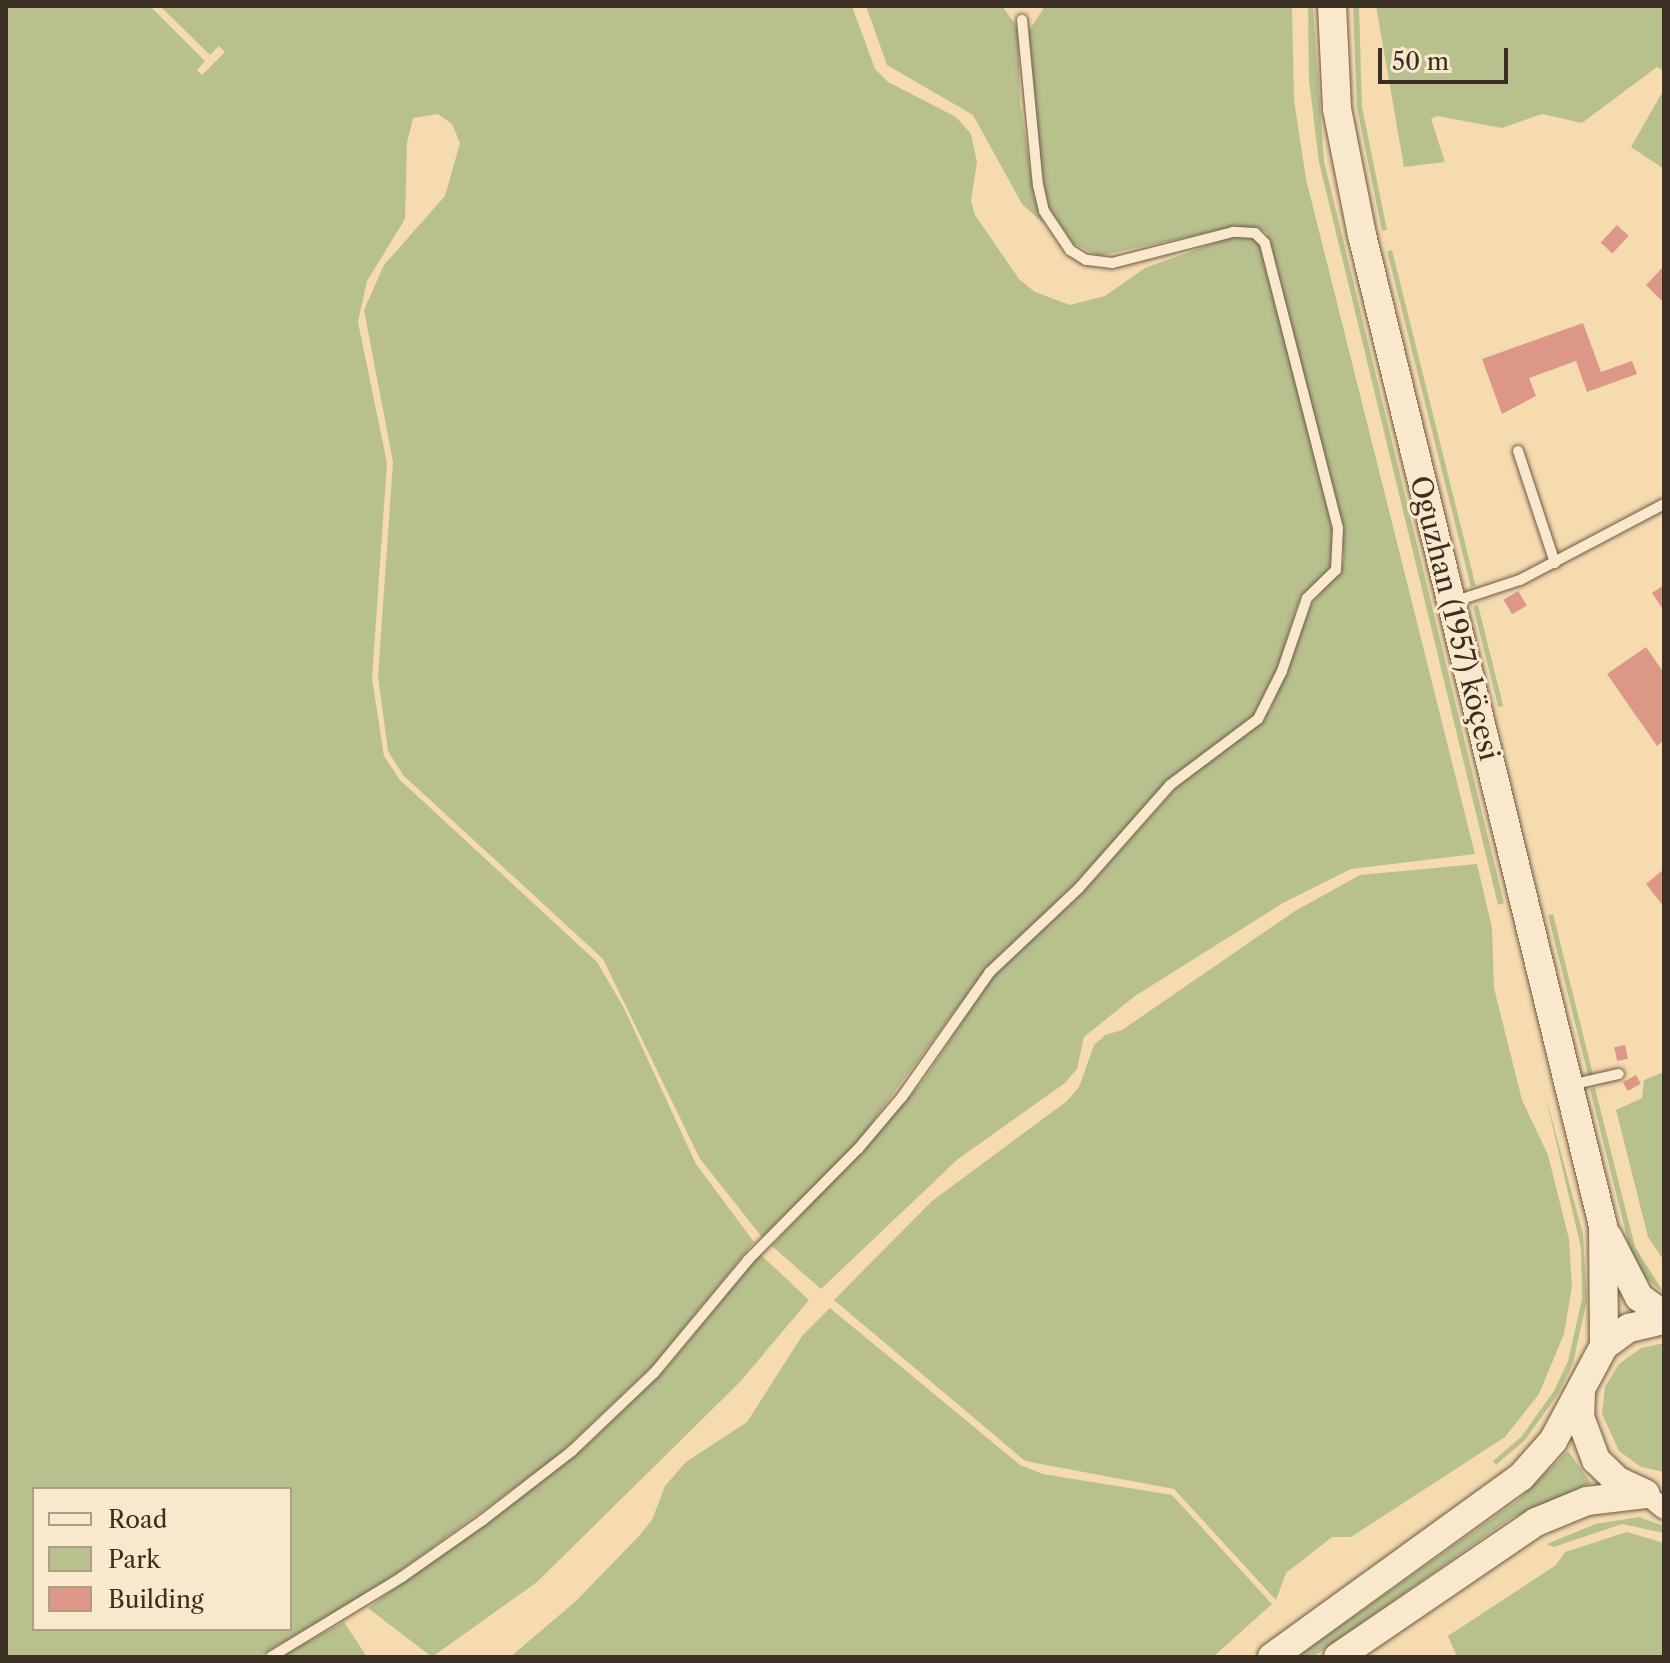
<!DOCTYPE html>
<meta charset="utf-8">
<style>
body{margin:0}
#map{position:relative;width:1670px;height:1663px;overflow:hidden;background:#f6dbaf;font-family:"Libre Caslon Text",serif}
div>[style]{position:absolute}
.green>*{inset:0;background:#b8c18d;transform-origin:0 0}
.building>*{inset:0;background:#dc9787;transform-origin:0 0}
.roads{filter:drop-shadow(0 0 2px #6a5a47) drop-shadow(0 0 2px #6a5a47)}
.service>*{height:10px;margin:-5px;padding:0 5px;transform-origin:5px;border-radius:5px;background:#f9e8cb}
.minor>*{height:20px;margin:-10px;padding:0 10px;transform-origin:10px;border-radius:10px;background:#f9e8cb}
.secondary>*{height:28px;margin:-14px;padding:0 14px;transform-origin:14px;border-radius:14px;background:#f9e8cb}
span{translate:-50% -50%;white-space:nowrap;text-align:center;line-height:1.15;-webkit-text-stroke:6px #f9e8cb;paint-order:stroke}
.street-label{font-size:28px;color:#3b2f24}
.frame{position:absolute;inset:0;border:8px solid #3b2f24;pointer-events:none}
.legend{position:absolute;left:32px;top:1487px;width:260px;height:144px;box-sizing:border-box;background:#f9e8cb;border:2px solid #ad9e88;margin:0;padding:10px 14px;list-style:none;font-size:24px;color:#3b2f24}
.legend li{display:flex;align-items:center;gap:16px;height:40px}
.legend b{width:40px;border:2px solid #ad9e88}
.scale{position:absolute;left:1378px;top:48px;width:130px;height:36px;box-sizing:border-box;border:4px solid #3b2f24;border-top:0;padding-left:10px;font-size:24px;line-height:28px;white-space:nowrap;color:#3b2f24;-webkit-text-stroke:6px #f9e8cb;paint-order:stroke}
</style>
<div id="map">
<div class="green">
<div style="clip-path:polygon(evenodd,6px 6px,150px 6px,205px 61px,197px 70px,202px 75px,225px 52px,219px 46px,210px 55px,160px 6px,852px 6px,875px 69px,888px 82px,956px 117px,971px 134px,977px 162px,971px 201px,975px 215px,1019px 279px,1035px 292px,1070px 305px,1105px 296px,1145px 268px,1234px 236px,1254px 237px,1264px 249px,1336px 542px,1332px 566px,1300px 597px,1278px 667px,1254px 715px,1169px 780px,1074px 885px,987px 967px,856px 1144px,762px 1237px,700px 1159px,603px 959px,403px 775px,388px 751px,378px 677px,393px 462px,364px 310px,384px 265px,445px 196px,460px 143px,452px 124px,438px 114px,413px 118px,407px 143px,405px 219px,367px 281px,358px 322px,387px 463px,372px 678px,384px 756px,400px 780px,597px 962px,624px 1008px,696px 1164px,754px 1242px,653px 1365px,555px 1458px,383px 1583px,258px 1657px,6px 1657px,6px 6px,34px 1489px,290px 1489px,290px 1629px,34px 1629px,34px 1489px)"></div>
<div style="clip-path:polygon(866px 6px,1002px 6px,1018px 28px,1020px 101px,1034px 195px,1043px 223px,1022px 204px,973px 115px,887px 65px)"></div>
<div style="clip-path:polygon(1045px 6px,1292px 6px,1294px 100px,1306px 179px,1475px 854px,1351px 869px,1283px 903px,1135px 996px,1084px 1037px,1077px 1069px,1065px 1083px,958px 1159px,821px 1289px,772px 1246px,921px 1084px,993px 976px,1081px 894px,1186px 777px,1270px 711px,1311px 606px,1344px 561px,1342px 528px,1267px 233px,1258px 228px,1233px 227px,1099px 256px,1073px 243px,1048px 206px,1030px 102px,1028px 32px)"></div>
<div style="clip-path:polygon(1308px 6px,1313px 6px,1324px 161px,1504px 903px,1498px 905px,1319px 162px,1309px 80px)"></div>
<div style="clip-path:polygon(1353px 6px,1359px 6px,1362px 107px,1387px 230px,1382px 231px,1357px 108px)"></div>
<div style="clip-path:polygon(1376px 6px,1664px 6px,1664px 71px,1657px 67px,1582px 123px,1542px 114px,1502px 128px,1437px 116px,1431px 119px,1445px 162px,1404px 167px)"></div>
<div style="clip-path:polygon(1664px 89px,1664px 169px,1631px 147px)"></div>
<div style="left:1392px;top:250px;width:346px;height:5px;rotate:76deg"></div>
<div style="left:1478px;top:605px;width:104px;height:5px;rotate:76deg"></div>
<div style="clip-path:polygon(1477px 864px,1492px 928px,1494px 988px,1522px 1100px,1548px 1155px,1569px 1239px,1572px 1286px,1564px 1334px,1539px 1394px,1505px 1437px,1351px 1537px,1332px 1537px,1286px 1573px,1276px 1600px,1174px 1489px,1025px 1461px,834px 1300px,932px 1201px,1067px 1101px,1079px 1087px,1094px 1045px,1105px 1035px,1122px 1030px,1295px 911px,1360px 875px)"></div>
<div style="left:1553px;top:914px;width:166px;height:5px;rotate:76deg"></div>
<div style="clip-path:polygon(1664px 1072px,1664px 1261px,1648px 1237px,1616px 1110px,1642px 1098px,1644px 1080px)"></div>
<div style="clip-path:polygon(1595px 1088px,1635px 1247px,1664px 1293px,1645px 1278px,1630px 1249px,1590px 1089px)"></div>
<div style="clip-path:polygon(1545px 1094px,1583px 1234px,1587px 1300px,1573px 1363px,1558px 1394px,1525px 1440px,1496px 1465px,1493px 1461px,1521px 1437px,1554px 1391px,1568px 1361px,1582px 1299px,1581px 1248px)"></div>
<div style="clip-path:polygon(760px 1254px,809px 1300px,740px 1382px,537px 1582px,432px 1657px,368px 1608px,584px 1448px,666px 1369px)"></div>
<div style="clip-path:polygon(830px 1308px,1020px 1465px,1043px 1474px,1172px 1495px,1272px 1604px,1213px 1657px,510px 1657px,576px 1601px,638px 1537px,652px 1520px,665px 1486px,686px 1462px,747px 1422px,802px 1336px)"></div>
<div style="clip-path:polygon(1664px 1343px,1664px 1472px,1641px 1467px,1619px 1451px,1602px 1414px,1605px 1387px,1619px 1364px,1641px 1348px)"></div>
<div style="clip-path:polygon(1568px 1451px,1591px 1483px,1511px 1518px,1313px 1657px,1297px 1657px,1518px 1500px)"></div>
<div style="clip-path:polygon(1639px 1517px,1664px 1526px,1664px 1533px,1622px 1524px,1554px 1547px,1547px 1544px,1595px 1524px)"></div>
<div style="clip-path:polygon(1627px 1532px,1664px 1543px,1664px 1657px,1457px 1657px,1448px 1636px,1556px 1565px,1565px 1552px)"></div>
<div style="clip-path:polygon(344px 1622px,367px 1657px,281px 1657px,291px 1651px)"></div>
</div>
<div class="building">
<div style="left:1617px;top:225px;width:16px;height:24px;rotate:43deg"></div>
<div style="clip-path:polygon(1662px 268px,1664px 270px,1664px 303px,1646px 285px)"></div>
<div style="clip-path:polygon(1583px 323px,1601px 372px,1632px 361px,1637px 374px,1587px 392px,1576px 361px,1529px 378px,1536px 396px,1502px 414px,1482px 359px)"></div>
<div style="clip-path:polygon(1664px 585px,1664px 611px,1652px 593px)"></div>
<div style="left:1518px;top:591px;width:17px;height:17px;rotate:59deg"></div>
<div style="clip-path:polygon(1646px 647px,1664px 673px,1664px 740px,1657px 746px,1607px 674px)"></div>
<div style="clip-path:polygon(1664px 869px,1664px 907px,1646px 884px)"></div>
<div style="left:1625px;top:1045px;width:14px;height:11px;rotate:78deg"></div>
<div style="left:1636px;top:1075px;width:10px;height:15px;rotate:61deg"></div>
</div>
<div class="roads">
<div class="service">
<div style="left:1518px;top:451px;width:118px;rotate:71.7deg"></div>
<div style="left:1453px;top:602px;width:71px;rotate:-18.2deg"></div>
<div style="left:1520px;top:580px;width:163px;rotate:-27.8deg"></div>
<div style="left:1570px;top:1085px;width:50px;rotate:-12.7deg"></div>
<div style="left:271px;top:1657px;width:153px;rotate:-31.4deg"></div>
<div style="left:402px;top:1577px;width:99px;rotate:-35.1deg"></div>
<div style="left:483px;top:1520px;width:113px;rotate:-37.8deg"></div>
<div style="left:572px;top:1451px;width:113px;rotate:-43.6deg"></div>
<div style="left:654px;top:1373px;width:147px;rotate:-50.2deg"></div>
<div style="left:748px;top:1260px;width:156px;rotate:-45.3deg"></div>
<div style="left:858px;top:1149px;width:68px;rotate:-49.8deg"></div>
<div style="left:902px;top:1097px;width:153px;rotate:-54.9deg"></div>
<div style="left:990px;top:972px;width:122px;rotate:-43.3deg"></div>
<div style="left:1079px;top:888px;width:137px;rotate:-48.5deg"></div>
<div style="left:1170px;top:785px;width:110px;rotate:-36.9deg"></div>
<div style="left:1258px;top:719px;width:54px;rotate:-63.4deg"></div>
<div style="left:1282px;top:671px;width:77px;rotate:-71.1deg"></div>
<div style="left:1307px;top:598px;width:40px;rotate:-44deg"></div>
<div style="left:1336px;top:570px;width:42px;rotate:-87.3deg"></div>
<div style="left:1338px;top:528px;width:294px;rotate:-104.4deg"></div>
<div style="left:1265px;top:243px;width:14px;rotate:-135deg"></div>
<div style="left:1255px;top:233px;width:22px;rotate:-177deg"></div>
<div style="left:1233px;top:232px;width:125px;rotate:165.6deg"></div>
<div style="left:1112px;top:263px;width:26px;rotate:-173deg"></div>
<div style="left:1086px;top:260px;width:19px;rotate:-148deg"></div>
<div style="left:1070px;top:250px;width:47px;rotate:-123.7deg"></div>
<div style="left:1044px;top:211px;width:26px;rotate:-103deg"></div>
<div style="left:1038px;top:186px;width:167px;rotate:-95.5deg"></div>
</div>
<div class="minor">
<div style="left:1646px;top:1494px;width:23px;rotate:40deg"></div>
</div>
<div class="secondary">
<div style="left:1332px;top:6px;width:103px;rotate:87.2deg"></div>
<div style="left:1337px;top:109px;width:128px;rotate:78.8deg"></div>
<div style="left:1362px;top:235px;width:1020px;rotate:76.33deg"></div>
<div style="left:1603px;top:1226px;width:120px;rotate:89.5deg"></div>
<div style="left:1608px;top:1237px;width:68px;rotate:62.7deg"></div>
<div style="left:1639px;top:1297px;width:31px;rotate:36deg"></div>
<div style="left:1581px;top:1392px;width:25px;rotate:92deg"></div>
<div style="left:1580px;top:1417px;width:46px;rotate:69.6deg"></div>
<div style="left:1596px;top:1460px;width:30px;rotate:44deg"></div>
<div style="left:1618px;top:1481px;width:29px;rotate:25deg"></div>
<div style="left:1272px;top:1657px;width:307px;rotate:-35.9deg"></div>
<div style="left:1521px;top:1477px;width:48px;rotate:-48.4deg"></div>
<div style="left:1553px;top:1441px;width:108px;rotate:-61.8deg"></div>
<div style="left:1604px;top:1346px;width:31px;rotate:-36deg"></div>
<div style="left:1629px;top:1328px;width:36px;rotate:-13deg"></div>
<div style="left:1338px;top:1657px;width:240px;rotate:-34.3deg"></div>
<div style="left:1536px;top:1522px;width:55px;rotate:-22.4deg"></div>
<div style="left:1587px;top:1501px;width:59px;rotate:-6.8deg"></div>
</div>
</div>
<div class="street-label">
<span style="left:1455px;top:618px;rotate:76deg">Oguzhan (1957) köçesi</span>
</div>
<div class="frame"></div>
<ul class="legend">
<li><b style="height:10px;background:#f9e8cb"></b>Road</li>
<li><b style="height:22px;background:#b8c18d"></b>Park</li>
<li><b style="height:22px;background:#dc9787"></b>Building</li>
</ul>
<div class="scale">50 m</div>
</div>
